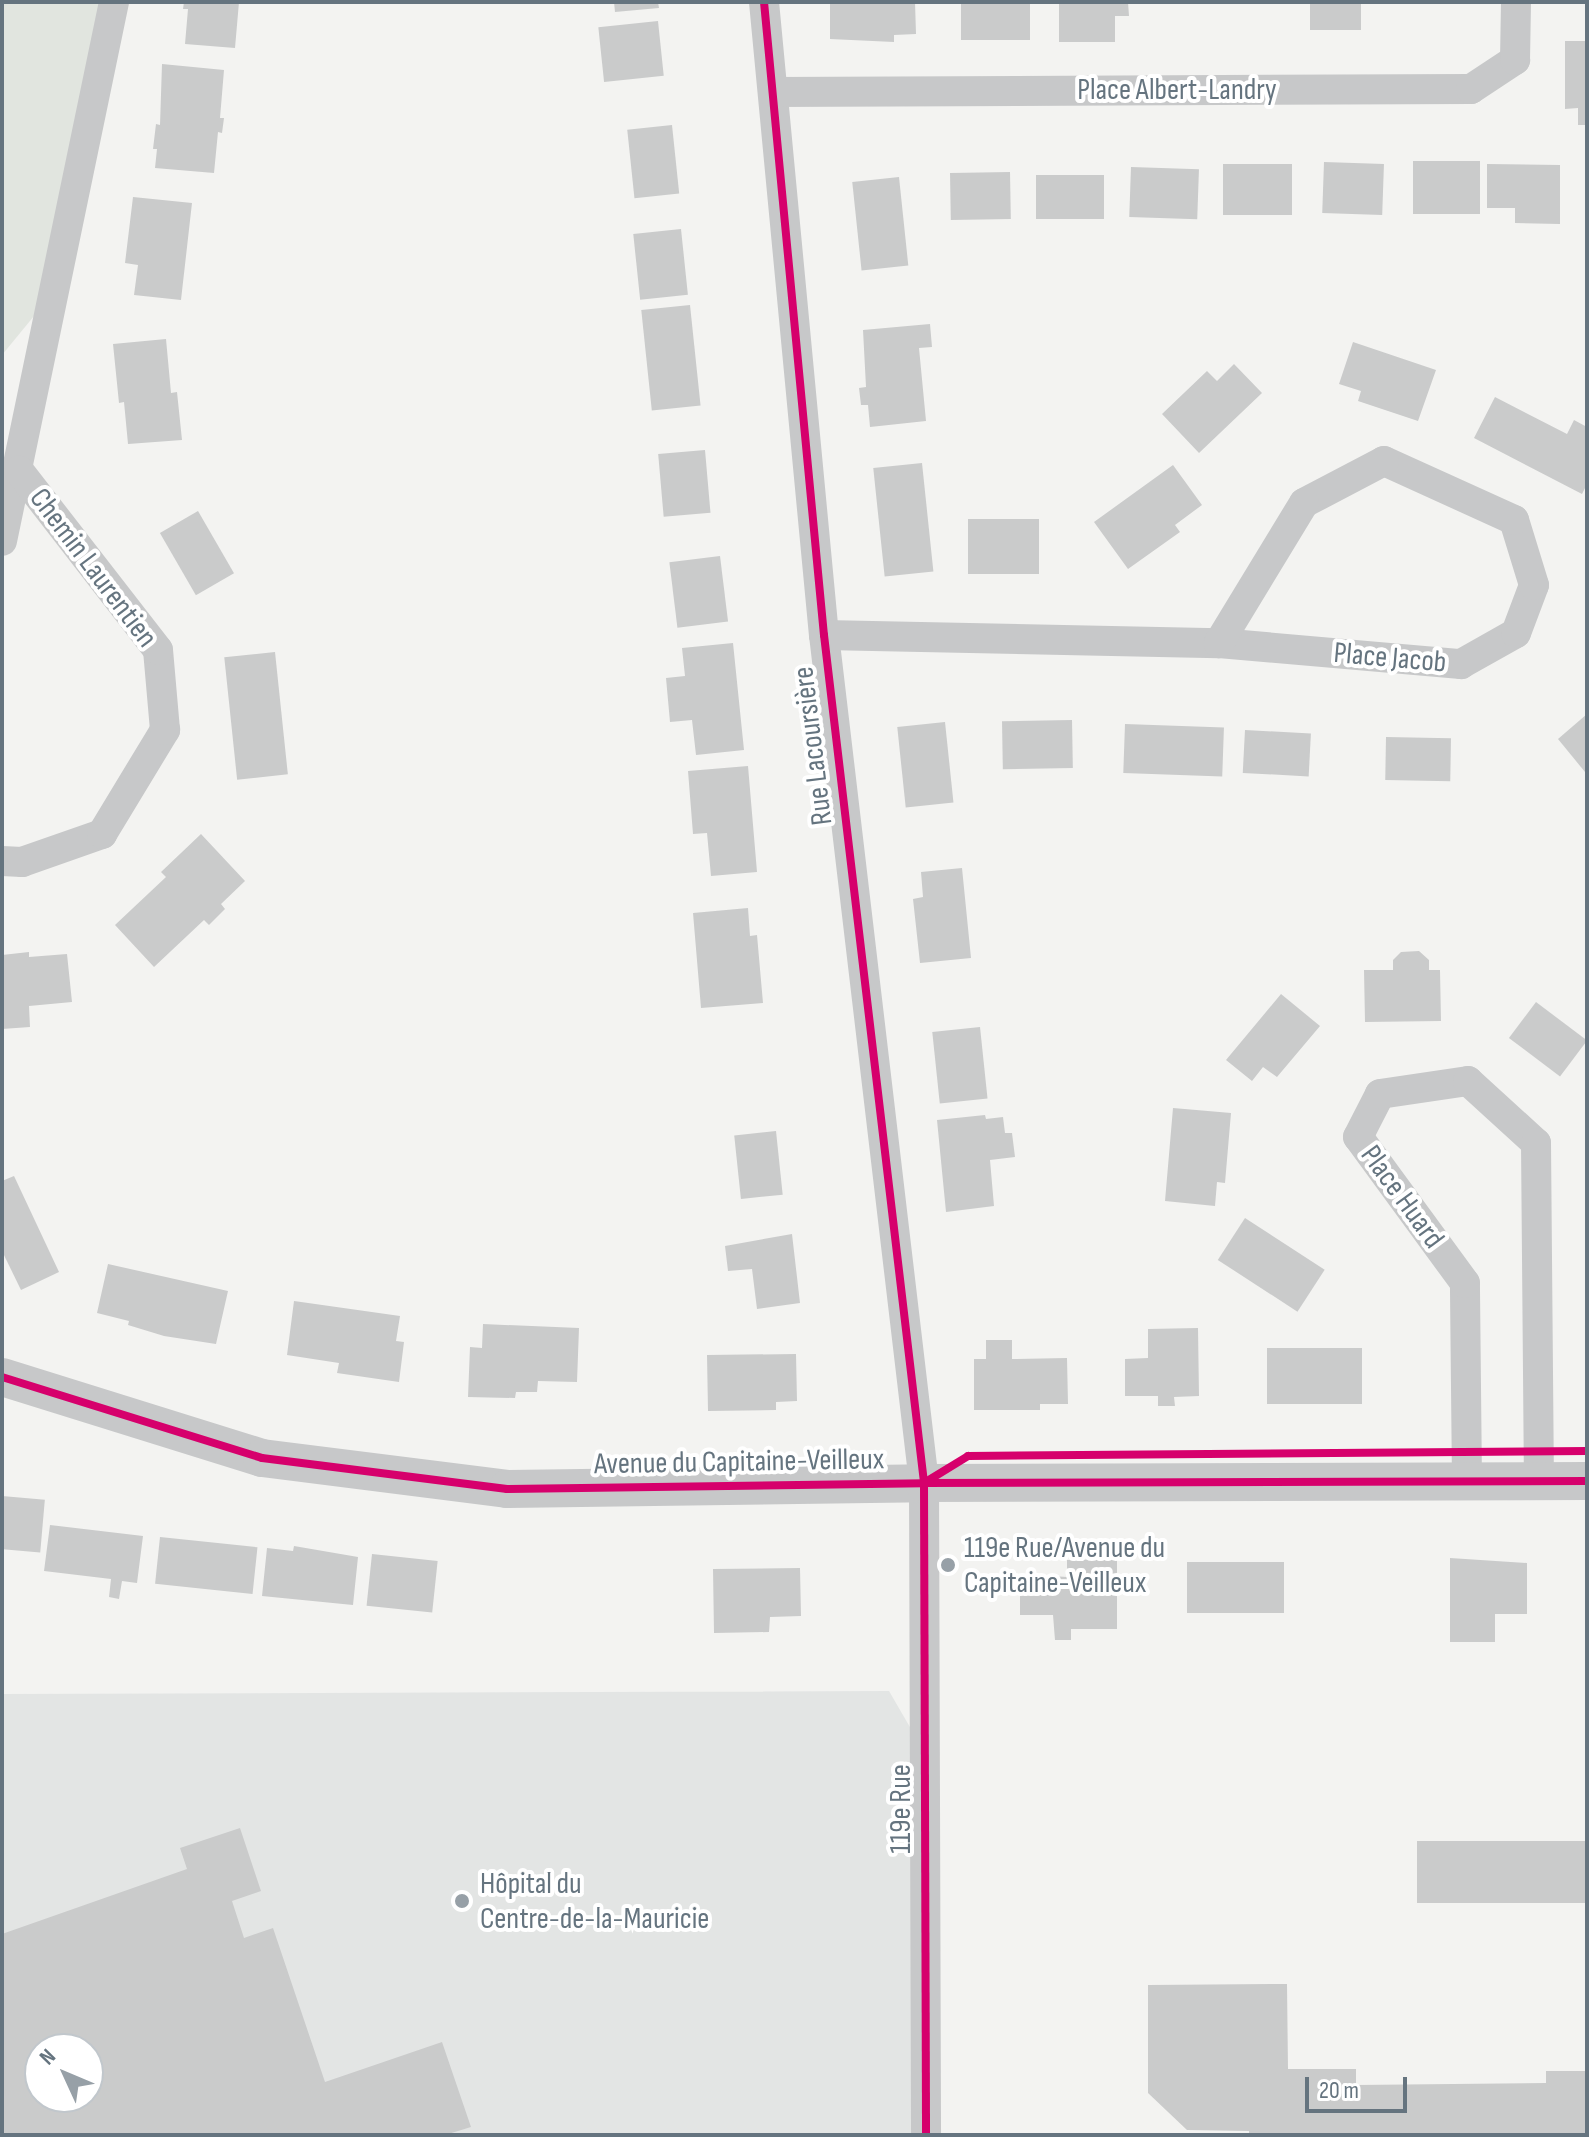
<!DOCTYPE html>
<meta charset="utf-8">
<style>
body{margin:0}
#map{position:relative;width:1589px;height:2137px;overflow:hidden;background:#f3f3f1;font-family:"Sofia Sans Condensed",sans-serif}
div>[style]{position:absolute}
.built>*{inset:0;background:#e3e5e4}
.green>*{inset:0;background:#e1e5df}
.building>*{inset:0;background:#cacbcb;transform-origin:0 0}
.minor>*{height:30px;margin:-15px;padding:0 15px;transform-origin:15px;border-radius:15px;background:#c7c8c9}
.tertiary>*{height:38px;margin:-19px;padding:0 19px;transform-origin:19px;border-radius:19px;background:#c7c8c9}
.cycleway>*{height:8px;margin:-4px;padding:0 4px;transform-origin:4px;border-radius:4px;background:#d6006c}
.dots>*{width:22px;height:22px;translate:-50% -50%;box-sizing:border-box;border:4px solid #fff;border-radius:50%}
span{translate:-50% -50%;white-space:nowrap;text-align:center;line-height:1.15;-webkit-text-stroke:8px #fff;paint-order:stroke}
.street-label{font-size:30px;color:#65747f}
.poi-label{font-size:30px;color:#65747f}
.left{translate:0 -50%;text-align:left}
.frame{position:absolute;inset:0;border:4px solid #65747f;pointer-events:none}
.north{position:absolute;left:24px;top:2033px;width:80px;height:80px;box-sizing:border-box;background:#fff;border:2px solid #c1c7cc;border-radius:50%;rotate:314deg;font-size:22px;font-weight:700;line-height:32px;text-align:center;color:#65747f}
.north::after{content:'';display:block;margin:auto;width:28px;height:36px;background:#97a0a7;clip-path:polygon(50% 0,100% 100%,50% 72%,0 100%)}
.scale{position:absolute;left:1305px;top:2077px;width:102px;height:36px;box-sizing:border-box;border:4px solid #65747f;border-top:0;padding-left:10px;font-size:24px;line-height:28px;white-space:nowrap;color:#65747f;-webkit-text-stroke:6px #fff;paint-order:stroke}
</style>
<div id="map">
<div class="built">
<div style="clip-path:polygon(evenodd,889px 1691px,925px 1753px,919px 2135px,2px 2135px,2px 1694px,889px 1691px,40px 2049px,88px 2049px,88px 2097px,40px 2097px,40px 2049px)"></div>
</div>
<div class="green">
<div style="clip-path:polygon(2px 2px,114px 2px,57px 288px,2px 355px)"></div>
</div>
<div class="building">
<div style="clip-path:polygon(184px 2px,239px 2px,235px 48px,185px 44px,188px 9px,183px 9px)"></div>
<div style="clip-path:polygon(614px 2px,658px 2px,659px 8px,615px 12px)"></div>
<div style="clip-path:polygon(830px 2px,915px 2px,916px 34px,894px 35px,894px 42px,830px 39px)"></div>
<div style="left:961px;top:2px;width:69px;height:38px"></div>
<div style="clip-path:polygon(1059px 2px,1128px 2px,1129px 16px,1115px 16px,1115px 42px,1059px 42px)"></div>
<div style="left:1310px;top:2px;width:51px;height:28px"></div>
<div style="left:658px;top:21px;width:55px;height:60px;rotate:84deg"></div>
<div style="clip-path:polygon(1565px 41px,1587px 41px,1587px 125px,1578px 125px,1578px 108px,1565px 109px)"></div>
<div style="clip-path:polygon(162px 64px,224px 70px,220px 118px,224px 118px,222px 133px,218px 132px,214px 173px,155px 168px,157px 149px,153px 149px,156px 124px,160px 125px)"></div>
<div style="left:672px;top:125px;width:69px;height:45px;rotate:84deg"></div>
<div style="left:1413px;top:161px;width:67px;height:53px"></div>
<div style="left:1324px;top:162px;width:60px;height:51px;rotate:2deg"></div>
<div style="left:1223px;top:164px;width:69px;height:51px"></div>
<div style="clip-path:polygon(1487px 164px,1560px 165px,1560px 224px,1515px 223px,1515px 208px,1487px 208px)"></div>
<div style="left:1131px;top:167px;width:68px;height:50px;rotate:2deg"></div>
<div style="left:1010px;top:172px;width:47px;height:60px;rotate:89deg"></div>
<div style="left:1036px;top:175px;width:68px;height:44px"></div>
<div style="left:899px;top:177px;width:89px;height:47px;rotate:84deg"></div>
<div style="clip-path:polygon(133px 197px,192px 203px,181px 300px,134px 295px,138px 265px,125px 263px)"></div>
<div style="left:681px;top:229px;width:66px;height:48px;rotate:84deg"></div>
<div style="left:690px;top:305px;width:101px;height:49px;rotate:84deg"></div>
<div style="clip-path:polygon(930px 324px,932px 347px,919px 348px,926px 421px,870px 427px,868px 405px,861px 405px,859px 388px,866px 387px,863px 330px)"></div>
<div style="clip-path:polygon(166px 339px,171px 393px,177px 392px,182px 440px,128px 444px,124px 402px,119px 403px,113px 344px)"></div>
<div style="clip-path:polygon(1353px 342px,1436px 370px,1418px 421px,1358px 401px,1361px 391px,1339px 384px)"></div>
<div style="clip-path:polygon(1234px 364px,1262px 393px,1199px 453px,1162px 414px,1207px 371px,1217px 381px)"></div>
<div style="clip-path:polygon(1495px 397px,1567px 434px,1574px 420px,1587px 427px,1587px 484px,1582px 494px,1474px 438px)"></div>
<div style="left:705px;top:450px;width:63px;height:47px;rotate:85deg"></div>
<div style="left:922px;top:463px;width:109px;height:49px;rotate:84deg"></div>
<div style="clip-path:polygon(1173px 465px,1202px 505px,1175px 525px,1180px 532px,1128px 569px,1094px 522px)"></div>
<div style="left:198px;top:511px;width:72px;height:44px;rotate:60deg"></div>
<div style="left:968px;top:519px;width:71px;height:55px"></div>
<div style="left:720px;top:556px;width:66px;height:51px;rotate:83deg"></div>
<div style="clip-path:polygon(733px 643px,744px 750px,696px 755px,692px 720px,670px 722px,666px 678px,685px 676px,682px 648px)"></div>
<div style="left:275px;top:652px;width:123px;height:51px;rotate:84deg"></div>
<div style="clip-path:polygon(1587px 714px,1587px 771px,1585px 772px,1558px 739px)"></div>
<div style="left:1072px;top:720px;width:48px;height:70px;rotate:89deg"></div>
<div style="left:945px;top:722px;width:81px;height:48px;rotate:84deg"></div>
<div style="left:1125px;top:724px;width:99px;height:49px;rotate:2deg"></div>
<div style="left:1245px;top:730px;width:66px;height:43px;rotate:3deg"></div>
<div style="left:1386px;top:737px;width:65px;height:43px;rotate:1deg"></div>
<div style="clip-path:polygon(748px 766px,757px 872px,711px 876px,707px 833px,693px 834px,688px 771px)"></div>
<div style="clip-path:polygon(201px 834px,245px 881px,221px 904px,225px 909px,209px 925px,204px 920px,154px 967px,115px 925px,166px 877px,161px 872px)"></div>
<div style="clip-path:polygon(962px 868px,971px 958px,920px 963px,913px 899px,923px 897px,921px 872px)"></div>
<div style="clip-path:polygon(748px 908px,750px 936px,757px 935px,763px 1003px,701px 1008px,693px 913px)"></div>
<div style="clip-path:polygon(1419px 951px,1429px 960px,1429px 970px,1440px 970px,1441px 1021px,1365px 1022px,1364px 970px,1393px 970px,1393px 960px,1401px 952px)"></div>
<div style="clip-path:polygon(29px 952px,29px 957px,67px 954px,72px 1002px,29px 1006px,30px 1027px,2px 1029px,2px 955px)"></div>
<div style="clip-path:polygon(1281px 994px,1320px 1026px,1277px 1077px,1263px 1067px,1252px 1081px,1226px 1060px)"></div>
<div style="left:1536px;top:1002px;width:64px;height:45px;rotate:37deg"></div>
<div style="left:980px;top:1027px;width:72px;height:48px;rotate:84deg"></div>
<div style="clip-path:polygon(1173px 1108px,1231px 1113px,1225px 1183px,1217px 1182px,1215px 1206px,1165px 1201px)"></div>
<div style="clip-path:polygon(985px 1115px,986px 1119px,1003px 1117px,1005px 1133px,1012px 1133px,1015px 1157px,990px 1160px,994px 1206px,946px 1212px,937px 1120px)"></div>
<div style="left:776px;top:1131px;width:64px;height:42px;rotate:84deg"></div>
<div style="clip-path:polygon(14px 1176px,59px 1272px,21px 1290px,2px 1251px,2px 1181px)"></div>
<div style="left:1245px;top:1218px;width:95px;height:50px;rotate:33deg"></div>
<div style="clip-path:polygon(792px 1234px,800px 1303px,757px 1309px,752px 1269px,728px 1271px,725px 1246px)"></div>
<div style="clip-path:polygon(108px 1264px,228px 1291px,216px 1344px,164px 1336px,128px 1325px,129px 1321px,97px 1313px)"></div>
<div style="clip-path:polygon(294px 1301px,400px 1316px,396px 1341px,404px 1342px,399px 1382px,337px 1373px,339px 1363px,287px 1355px)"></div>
<div style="clip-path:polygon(483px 1324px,579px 1328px,577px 1382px,538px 1381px,537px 1392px,516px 1392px,515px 1398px,468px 1397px,470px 1347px,482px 1348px)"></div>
<div style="clip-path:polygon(1198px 1328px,1199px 1396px,1174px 1397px,1175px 1406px,1158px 1406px,1158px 1396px,1125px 1396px,1125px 1359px,1148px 1358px,1148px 1329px)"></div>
<div style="clip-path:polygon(986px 1340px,1012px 1340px,1012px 1359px,1067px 1358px,1068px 1404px,1040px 1404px,1040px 1410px,974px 1410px,974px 1359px,986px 1359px)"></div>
<div style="left:1362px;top:1348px;width:56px;height:95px;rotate:90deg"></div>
<div style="clip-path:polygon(796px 1354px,797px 1401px,776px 1402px,776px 1410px,708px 1411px,707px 1355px)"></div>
<div style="left:2px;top:1496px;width:43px;height:53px;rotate:5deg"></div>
<div style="clip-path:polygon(50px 1525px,143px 1536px,137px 1583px,122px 1581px,119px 1599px,109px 1597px,111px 1579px,44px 1571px)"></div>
<div style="left:160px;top:1537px;width:98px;height:47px;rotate:6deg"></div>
<div style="clip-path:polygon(294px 1546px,358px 1557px,353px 1605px,262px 1596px,267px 1548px,293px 1551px)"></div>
<div style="left:372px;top:1554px;width:66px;height:52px;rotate:6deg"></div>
<div style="clip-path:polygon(1450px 1558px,1527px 1563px,1527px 1614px,1495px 1614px,1495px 1642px,1450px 1642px)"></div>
<div style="clip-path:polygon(1117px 1559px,1117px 1629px,1071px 1629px,1071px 1640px,1055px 1640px,1053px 1615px,1020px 1615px,1020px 1574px,1067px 1577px,1067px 1560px)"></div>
<div style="left:1284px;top:1562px;width:51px;height:97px;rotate:90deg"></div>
<div style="clip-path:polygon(800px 1568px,801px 1616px,770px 1617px,769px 1632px,714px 1633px,713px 1569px)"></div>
<div style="clip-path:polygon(evenodd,240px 1828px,261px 1891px,232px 1901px,244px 1938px,273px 1928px,325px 2082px,442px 2042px,471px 2127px,445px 2135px,2px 2135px,2px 1934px,187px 1869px,180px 1848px,240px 1828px,40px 2049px,88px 2049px,88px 2097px,40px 2097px,40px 2049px)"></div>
<div style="left:1417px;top:1841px;width:170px;height:62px"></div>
<div style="clip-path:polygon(1287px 1984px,1288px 2069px,1356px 2069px,1356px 2085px,1546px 2083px,1546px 2071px,1587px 2071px,1587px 2135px,1249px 2135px,1249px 2131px,1187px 2130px,1148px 2093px,1148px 1985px)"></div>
</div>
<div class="minor">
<div style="left:764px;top:2px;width:636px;rotate:84.59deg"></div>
<div style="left:824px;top:635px;width:854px;rotate:83.27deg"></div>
<div style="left:924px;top:1483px;width:652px;rotate:89.82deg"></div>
<div style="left:773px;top:92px;width:698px;rotate:-0.25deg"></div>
<div style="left:1471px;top:89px;width:53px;rotate:-33.4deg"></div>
<div style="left:1515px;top:60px;width:58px;rotate:-89deg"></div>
<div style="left:2px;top:541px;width:551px;rotate:-78.26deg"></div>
<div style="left:824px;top:635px;width:395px;rotate:1.2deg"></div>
<div style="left:1219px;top:643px;width:243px;rotate:5deg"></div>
<div style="left:1461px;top:664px;width:63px;rotate:-29.4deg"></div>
<div style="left:1516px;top:633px;width:51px;rotate:-69.4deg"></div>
<div style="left:1534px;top:585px;width:68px;rotate:-107.1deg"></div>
<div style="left:1514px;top:520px;width:143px;rotate:-155.6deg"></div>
<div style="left:1384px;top:461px;width:90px;rotate:152.3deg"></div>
<div style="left:1304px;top:503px;width:164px;rotate:121.3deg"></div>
<div style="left:2px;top:861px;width:20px;rotate:3deg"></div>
<div style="left:22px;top:862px;width:85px;rotate:-19.3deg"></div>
<div style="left:102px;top:834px;width:122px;rotate:-58.8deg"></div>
<div style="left:165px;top:730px;width:80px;rotate:-95deg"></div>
<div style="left:158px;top:650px;width:227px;rotate:-127.8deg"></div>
<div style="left:1467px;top:1482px;width:199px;rotate:-90.6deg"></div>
<div style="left:1465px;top:1283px;width:181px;rotate:-126.2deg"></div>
<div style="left:1358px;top:1137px;width:48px;rotate:-62.9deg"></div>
<div style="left:1380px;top:1094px;width:89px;rotate:-8.4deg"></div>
<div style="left:1468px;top:1081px;width:92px;rotate:42.4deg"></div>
<div style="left:1536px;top:1143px;width:339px;rotate:89.5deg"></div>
</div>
<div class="tertiary">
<div style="left:2px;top:1377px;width:272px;rotate:17.3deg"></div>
<div style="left:262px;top:1458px;width:247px;rotate:7.2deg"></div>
<div style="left:507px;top:1489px;width:417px;rotate:-0.8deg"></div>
<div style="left:924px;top:1483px;width:663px;rotate:-0.17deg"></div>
</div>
<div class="cycleway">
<div style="left:764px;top:2px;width:636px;rotate:84.59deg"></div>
<div style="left:824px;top:635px;width:854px;rotate:83.27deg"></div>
<div style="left:924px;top:1483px;width:652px;rotate:89.82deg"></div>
<div style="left:2px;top:1377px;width:272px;rotate:17.3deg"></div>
<div style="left:262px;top:1458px;width:247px;rotate:7.2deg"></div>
<div style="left:507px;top:1489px;width:417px;rotate:-0.8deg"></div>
<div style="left:924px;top:1483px;width:663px;rotate:-0.17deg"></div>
<div style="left:924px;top:1483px;width:52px;rotate:-31.5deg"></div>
<div style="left:968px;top:1456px;width:619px;rotate:-0.46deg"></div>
</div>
<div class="dots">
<div style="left:948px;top:1565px;background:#97a0a7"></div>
<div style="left:462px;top:1901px;background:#97a0a7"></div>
</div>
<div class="street-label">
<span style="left:1177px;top:90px">Place Albert-Landry</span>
<span style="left:93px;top:568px;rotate:53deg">Chemin Laurentien</span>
<span style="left:1390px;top:658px;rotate:5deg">Place Jacob</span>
<span style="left:813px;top:746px;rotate:-97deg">Rue Lacoursière</span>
<span style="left:1402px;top:1197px;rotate:54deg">Place Huard</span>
<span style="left:739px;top:1462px;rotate:-1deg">Avenue du Capitaine-Veilleux</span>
<span style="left:901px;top:1809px;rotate:-90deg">119e Rue</span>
</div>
<div class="poi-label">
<span class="left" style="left:964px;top:1565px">119e Rue/Avenue du<br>Capitaine-Veilleux</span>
<span class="left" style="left:480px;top:1901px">Hôpital du<br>Centre-de-la-Mauricie</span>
</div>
<div class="frame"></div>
<div class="north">N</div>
<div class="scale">20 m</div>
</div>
